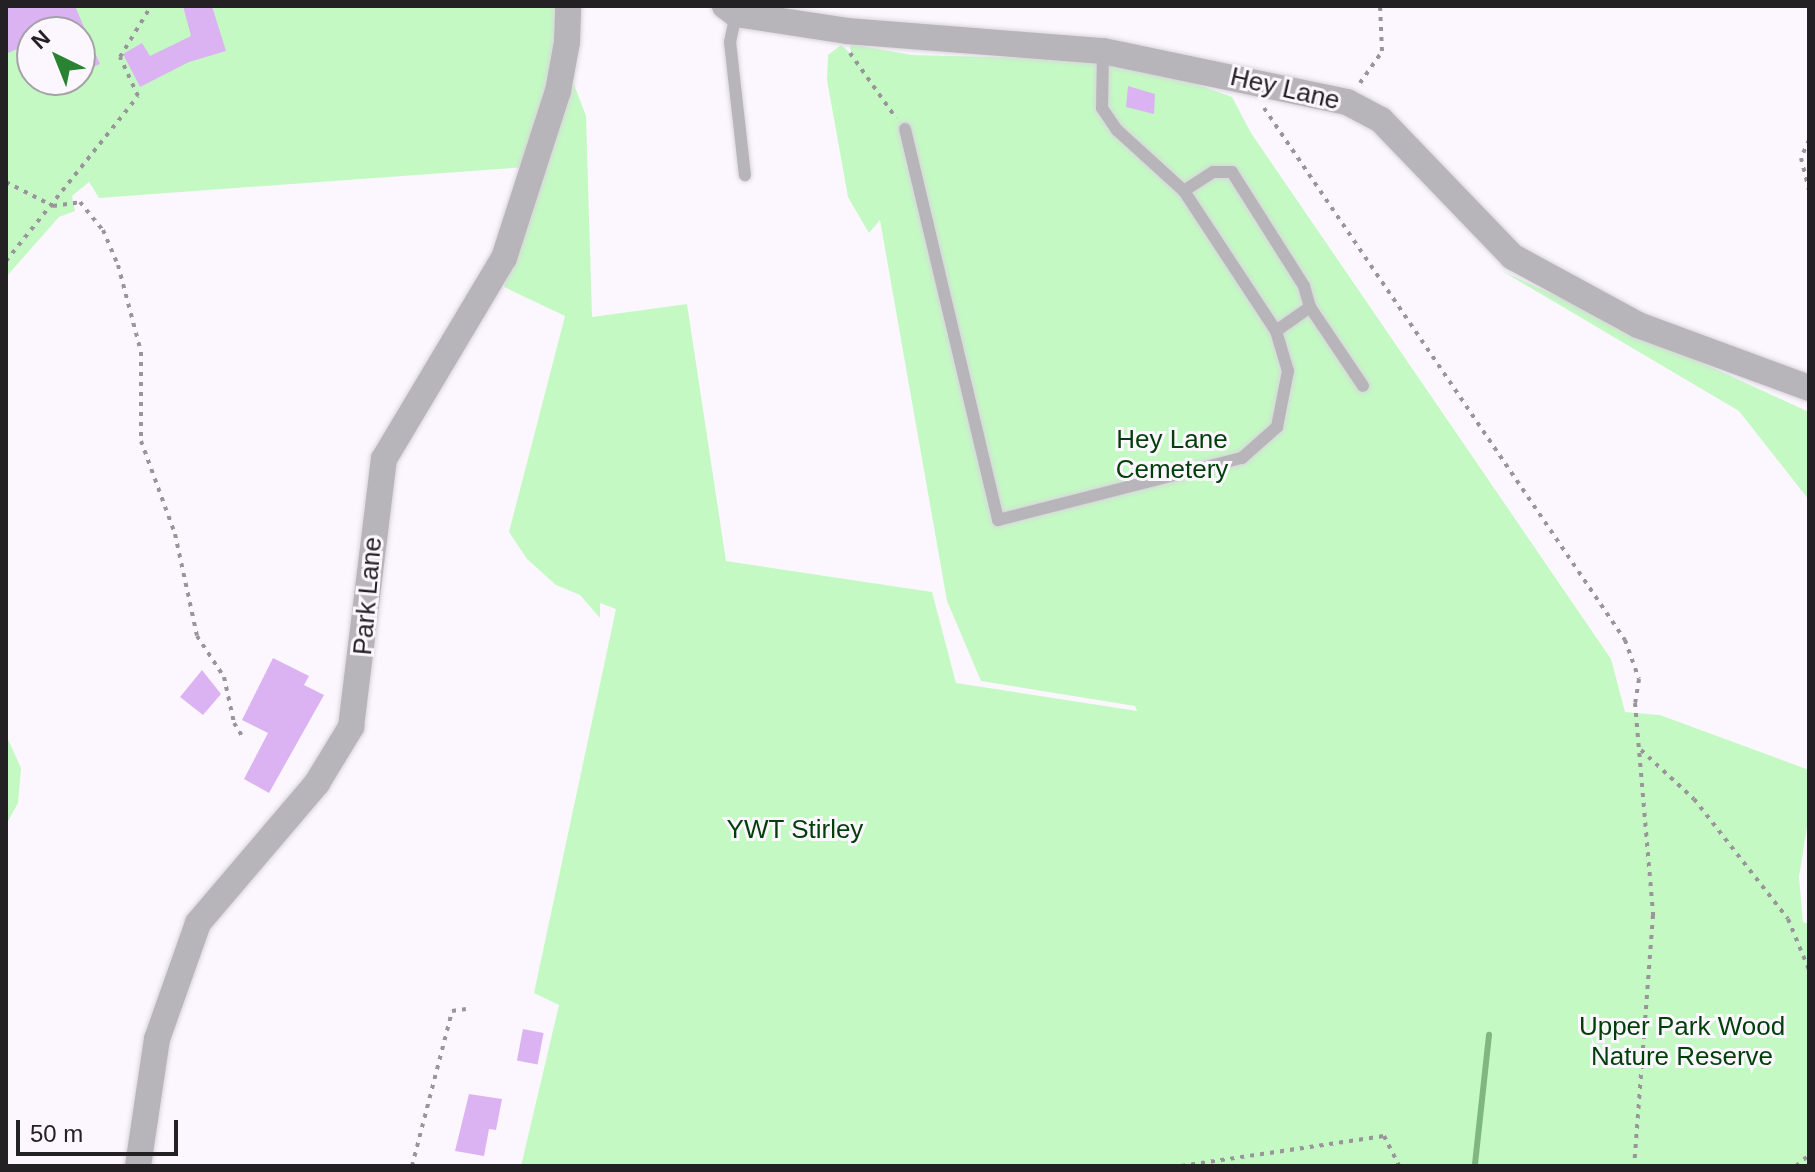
<!DOCTYPE html>
<style>
body{margin:0}
#map{position:relative;width:1815px;height:1172px;overflow:hidden;background:#fcf7ff;font-family:Helvetica,sans-serif}
div>[style]{position:absolute}
.green>*{inset:0;background:#c4f9c4}
.stream>*{height:6px;margin:-3px;padding:0 3px;transform-origin:3px;border-radius:3px;background:#80b780}
.building>*{inset:0;background:#dcb3f2;transform-origin:0 0}
.path>*{height:4px;margin-top:-2px;transform-origin:0;background:repeating-linear-gradient(90deg,#99959b 0 4px,transparent 0 10px)}
.roads{filter:drop-shadow(0 0 2px #d9d5dc) drop-shadow(0 0 2px #d9d5dc)}
.lane>*{height:12px;margin:-6px;padding:0 6px;transform-origin:6px;border-radius:6px;background:#b8b5ba}
.street>*{height:26px;margin:-13px;padding:0 13px;transform-origin:13px;border-radius:13px;background:#b8b5ba}
span{translate:-50% -50%;white-space:nowrap;text-align:center;line-height:1.15;-webkit-text-stroke:6px #fcf7ff;paint-order:stroke}
.street-label{font-size:26px;color:#242125}
.park-label{font-size:26px;color:#003f09}
.frame{position:absolute;inset:0;border:8px solid #242125;pointer-events:none}
.north{position:absolute;left:16px;top:16px;width:80px;height:80px;box-sizing:border-box;background:#fcf7ff;border:2px solid #a6a1a8;border-radius:50%;rotate:317deg;font-size:22px;font-weight:700;line-height:32px;text-align:center;color:#242125}
.north::after{content:'';display:block;margin:auto;width:28px;height:36px;background:#2a8332;clip-path:polygon(50% 0,100% 100%,50% 72%,0 100%)}
.scale{position:absolute;left:16px;top:1120px;width:162px;height:36px;box-sizing:border-box;border:4px solid #242125;border-top:0;padding-left:10px;font-size:24px;line-height:28px;white-space:nowrap;color:#242125;-webkit-text-stroke:6px #fcf7ff;paint-order:stroke}
</style>
<div id="map">
<div class="green">
<div style="clip-path:polygon(evenodd,6px 6px,559px 6px,561px 34px,526px 167px,99px 198px,89px 182px,72px 196px,75px 211px,59px 217px,6px 277px,6px 6px,32px 32px,80px 32px,80px 80px,32px 80px,32px 32px)"></div>
<div style="clip-path:polygon(850px 44px,912px 55px,1073px 59px,1182px 79px,1232px 97px,1251px 133px,1611px 659px,1625px 712px,1660px 715px,1809px 770px,1809px 814px,1799px 877px,1803px 922px,1809px 924px,1809px 1166px,521px 1166px,559px 1005px,534px 993px,616px 609px,600px 603px,600px 618px,580px 595px,556px 585px,527px 559px,509px 532px,565px 316px,504px 287px,573px 82px,586px 116px,592px 317px,687px 304px,726px 561px,932px 592px,956px 683px,1137px 711px,1135px 706px,981px 681px,947px 601px,880px 220px,869px 233px,848px 197px,827px 80px,828px 55px,841px 45px,851px 54px)"></div>
<div style="clip-path:polygon(1502px 271px,1809px 412px,1809px 500px,1739px 411px)"></div>
<div style="clip-path:polygon(6px 735px,21px 768px,18px 803px,6px 825px)"></div>
</div>
<div class="stream">
<div style="left:1475px;top:1164px;width:130px;rotate:-83.8deg"></div>
</div>
<div class="building">
<div style="clip-path:polygon(6px 6px,75px 6px,100px 64px,80px 73px,80px 32px,32px 32px,32px 42px,6px 54px)"></div>
<div style="clip-path:polygon(183px 6px,212px 6px,226px 51px,189px 62px,140px 87px,123px 54px,142px 43px,150px 56px,191px 36px)"></div>
<div style="clip-path:polygon(1128px 86px,1155px 94px,1154px 114px,1126px 107px)"></div>
<div style="clip-path:polygon(273px 658px,309px 676px,304px 685px,324px 695px,269px 793px,244px 779px,268px 733px,242px 720px)"></div>
<div style="clip-path:polygon(202px 670px,221px 694px,203px 715px,180px 697px)"></div>
<div style="left:523px;top:1029px;width:21px;height:32px;rotate:11deg"></div>
<div style="clip-path:polygon(469px 1094px,502px 1099px,496px 1130px,489px 1129px,484px 1156px,455px 1151px)"></div>
</div>
<div class="path">
<div style="left:850px;top:53px;width:80px;rotate:54.7deg"></div>
<div style="left:1360px;top:83px;width:39px;rotate:-55deg"></div>
<div style="left:1382px;top:51px;width:45px;rotate:-92.5deg"></div>
<div style="left:1264px;top:108px;width:643px;rotate:55.84deg"></div>
<div style="left:1625px;top:640px;width:41px;rotate:70.3deg"></div>
<div style="left:1639px;top:679px;width:24px;rotate:99deg"></div>
<div style="left:1635px;top:703px;width:213px;rotate:85.1deg"></div>
<div style="left:1653px;top:915px;width:252px;rotate:94.3deg"></div>
<div style="left:1809px;top:140px;width:20px;rotate:114deg"></div>
<div style="left:1801px;top:158px;width:34px;rotate:76deg"></div>
<div style="left:6px;top:182px;width:53px;rotate:27.1deg"></div>
<div style="left:53px;top:206px;width:27px;rotate:-8deg"></div>
<div style="left:80px;top:202px;width:36px;rotate:51deg"></div>
<div style="left:103px;top:230px;width:38px;rotate:67deg"></div>
<div style="left:118px;top:265px;width:90px;rotate:75.2deg"></div>
<div style="left:141px;top:352px;width:89px;rotate:90deg"></div>
<div style="left:141px;top:441px;width:99px;rotate:69.9deg"></div>
<div style="left:175px;top:534px;width:104px;rotate:77.8deg"></div>
<div style="left:197px;top:636px;width:49px;rotate:56.6deg"></div>
<div style="left:224px;top:677px;width:47px;rotate:77.7deg"></div>
<div style="left:234px;top:723px;width:19px;rotate:58deg"></div>
<div style="left:6px;top:261px;width:211px;rotate:-51.3deg"></div>
<div style="left:138px;top:96px;width:43px;rotate:-114.8deg"></div>
<div style="left:120px;top:57px;width:60px;rotate:-58.7deg"></div>
<div style="left:1641px;top:750px;width:72px;rotate:42.8deg"></div>
<div style="left:1694px;top:799px;width:152px;rotate:51.9deg"></div>
<div style="left:1788px;top:919px;width:55px;rotate:67.6deg"></div>
<div style="left:412px;top:1166px;width:160px;rotate:-75.5deg"></div>
<div style="left:452px;top:1011px;width:14px;rotate:-8deg"></div>
<div style="left:716px;top:1166px;width:51px"></div>
<div style="left:1181px;top:1166px;width:205px;rotate:-8.4deg"></div>
<div style="left:1384px;top:1136px;width:34px;rotate:63deg"></div>
<div style="left:1796px;top:1166px;width:17px;rotate:-40deg"></div>
</div>
<div class="roads">
<div class="lane">
<div style="left:736px;top:14px;width:29px;rotate:102deg"></div>
<div style="left:730px;top:42px;width:134px;rotate:83.6deg"></div>
<div style="left:1103px;top:51px;width:57px;rotate:91deg"></div>
<div style="left:1102px;top:108px;width:27px;rotate:56deg"></div>
<div style="left:1117px;top:130px;width:91px;rotate:42.3deg"></div>
<div style="left:1184px;top:191px;width:168px;rotate:56.7deg"></div>
<div style="left:1276px;top:331px;width:42px;rotate:-35.2deg"></div>
<div style="left:1310px;top:307px;width:22px;rotate:-106deg"></div>
<div style="left:1304px;top:286px;width:135px;rotate:-122.3deg"></div>
<div style="left:1232px;top:172px;width:19px;rotate:180deg"></div>
<div style="left:1213px;top:172px;width:35px;rotate:147deg"></div>
<div style="left:905px;top:129px;width:402px;rotate:76.6deg"></div>
<div style="left:998px;top:520px;width:252px;rotate:-14.3deg"></div>
<div style="left:1242px;top:458px;width:47px;rotate:-41.5deg"></div>
<div style="left:1277px;top:427px;width:57px;rotate:-78.9deg"></div>
<div style="left:1288px;top:371px;width:42px;rotate:-106.7deg"></div>
<div style="left:1310px;top:307px;width:95px;rotate:56.1deg"></div>
</div>
<div class="street">
<div style="left:725px;top:6px;width:14px;rotate:36deg"></div>
<div style="left:736px;top:14px;width:112px;rotate:8.7deg"></div>
<div style="left:847px;top:31px;width:257px;rotate:4.5deg"></div>
<div style="left:1103px;top:51px;width:249px;rotate:11.8deg"></div>
<div style="left:1347px;top:102px;width:38px;rotate:28deg"></div>
<div style="left:1381px;top:120px;width:190px;rotate:46.1deg"></div>
<div style="left:1513px;top:257px;width:142px;rotate:28.5deg"></div>
<div style="left:1638px;top:325px;width:182px;rotate:20.2deg"></div>
<div style="left:138px;top:1166px;width:128px;rotate:-81.5deg"></div>
<div style="left:157px;top:1039px;width:123px;rotate:-70.5deg"></div>
<div style="left:198px;top:923px;width:184px;rotate:-49.6deg"></div>
<div style="left:317px;top:783px;width:66px;rotate:-58.7deg"></div>
<div style="left:351px;top:727px;width:270px;rotate:-83deg"></div>
<div style="left:384px;top:459px;width:234px;rotate:-59.2deg"></div>
<div style="left:504px;top:258px;width:176px;rotate:-72.1deg"></div>
<div style="left:558px;top:91px;width:50px;rotate:-79.6deg"></div>
<div style="left:567px;top:42px;width:36px;rotate:-88deg"></div>
</div>
</div>
<div class="street-label">
<span style="left:1285px;top:89px;rotate:13deg">Hey Lane</span>
<span style="left:368px;top:596px;rotate:-85deg">Park Lane</span>
</div>
<div class="park-label">
<span style="left:1172px;top:455px">Hey Lane<br>Cemetery</span>
<span style="left:795px;top:830px">YWT Stirley</span>
<span style="left:1682px;top:1042px">Upper Park Wood<br>Nature Reserve</span>
</div>
<div class="frame"></div>
<div class="north">N</div>
<div class="scale">50 m</div>
</div>
